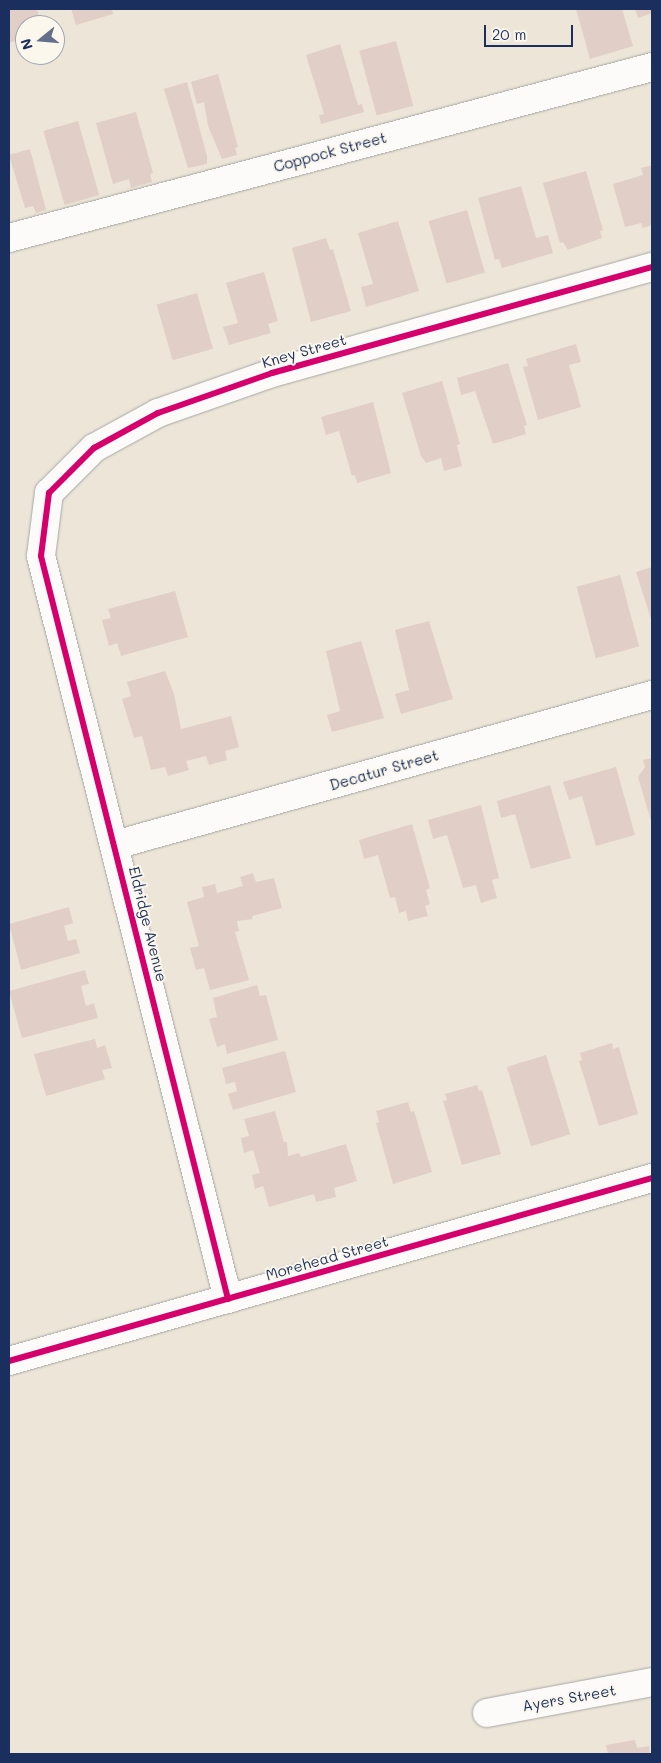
<!DOCTYPE html>
<style>
body{margin:0}
#map{position:relative;width:661px;height:1763px;overflow:hidden;background:#ece5d8;font-family:Mali,sans-serif}
div>[style]{position:absolute}
.building>*{inset:0;background:#e1cfc7;transform-origin:0 0}
.roads{filter:drop-shadow(0 0 1px #a8a7a5) drop-shadow(0 0 1px #a8a7a5)}
.minor>*{height:28px;margin:-14px;padding:0 14px;transform-origin:14px;border-radius:14px;background:#fcfbf9}
.tertiary>*{height:28px;margin:-14px;padding:0 14px;transform-origin:14px;border-radius:14px;background:#fcfbf9}
.cycleway>*{height:6px;margin:-3px;padding:0 3px;transform-origin:3px;border-radius:3px;background:#d6006c}
span{translate:-50% -50%;white-space:nowrap;text-align:center;line-height:1.15;-webkit-text-stroke:4px #fbf7ec;paint-order:stroke}
.street-label{font-size:15px;color:#1b2f5e}
.frame{position:absolute;inset:0;border:10px solid #1b2f5e;pointer-events:none}
.north{position:absolute;left:15px;top:15px;width:50px;height:50px;box-sizing:border-box;background:#fbf7ec;border:1px solid #a1a7b3;border-radius:50%;rotate:253deg;font-size:14px;font-weight:700;line-height:20px;text-align:center;color:#1b2f5e}
.north::after{content:'';display:block;margin:auto;width:18px;height:22px;background:#646f89;clip-path:polygon(50% 0,100% 100%,50% 72%,0 100%)}
.scale{position:absolute;left:484px;top:25px;width:89px;height:22px;box-sizing:border-box;border:2px solid #1b2f5e;border-top:0;padding-left:6px;font-size:15px;line-height:18px;white-space:nowrap;color:#1b2f5e;-webkit-text-stroke:4px #fbf7ec;paint-order:stroke}
</style>
<div id="map">
<div class="building">
<div style="clip-path:polygon(9px 9px,37px 9px,41px 25px,25px 25px,25px 38px,9px 43px)"></div>
<div style="clip-path:polygon(71px 9px,112px 9px,113px 14px,76px 25px)"></div>
<div style="clip-path:polygon(576px 9px,622px 9px,633px 46px,590px 59px)"></div>
<div style="clip-path:polygon(635px 9px,652px 9px,652px 13px,638px 18px)"></div>
<div style="left:396px;top:41px;width:67px;height:38px;rotate:75deg"></div>
<div style="clip-path:polygon(340px 44px,358px 105px,362px 104px,364px 112px,321px 124px,319px 115px,324px 114px,306px 55px)"></div>
<div style="clip-path:polygon(218px 74px,238px 147px,235px 148px,237px 155px,222px 159px,208px 126px,204px 102px,197px 104px,191px 82px)"></div>
<div style="clip-path:polygon(187px 82px,207px 156px,207px 164px,188px 168px,164px 89px)"></div>
<div style="clip-path:polygon(136px 112px,153px 173px,150px 174px,152px 182px,131px 188px,129px 179px,113px 184px,96px 123px)"></div>
<div style="left:78px;top:121px;width:77px;height:36px;rotate:74deg"></div>
<div style="clip-path:polygon(30px 149px,46px 210px,36px 213px,33px 206px,25px 208px,9px 155px)"></div>
<div style="clip-path:polygon(652px 165px,652px 225px,643px 228px,641px 223px,625px 227px,613px 184px,643px 175px,641px 168px)"></div>
<div style="clip-path:polygon(586px 171px,603px 230px,600px 231px,602px 238px,568px 250px,563px 242px,560px 243px,543px 183px)"></div>
<div style="clip-path:polygon(521px 186px,536px 238px,548px 235px,553px 253px,502px 268px,499px 259px,495px 260px,478px 198px)"></div>
<div style="left:467px;top:210px;width:65px;height:40px;rotate:74deg"></div>
<div style="clip-path:polygon(398px 221px,419px 291px,366px 307px,361px 287px,373px 284px,358px 233px)"></div>
<div style="clip-path:polygon(326px 238px,330px 250px,333px 249px,351px 311px,311px 322px,292px 248px)"></div>
<div style="clip-path:polygon(264px 272px,278px 321px,268px 324px,271px 333px,229px 345px,223px 327px,238px 323px,226px 283px)"></div>
<div style="left:197px;top:293px;width:58px;height:42px;rotate:74deg"></div>
<div style="clip-path:polygon(576px 344px,581px 362px,569px 365px,581px 407px,538px 420px,523px 367px,528px 366px,526px 359px)"></div>
<div style="clip-path:polygon(508px 363px,527px 425px,524px 426px,526px 434px,493px 444px,475px 391px,461px 395px,457px 378px)"></div>
<div style="clip-path:polygon(442px 381px,460px 444px,457px 445px,462px 466px,444px 471px,441px 458px,426px 463px,421px 456px,402px 393px)"></div>
<div style="clip-path:polygon(373px 402px,391px 473px,357px 483px,355px 475px,352px 476px,339px 431px,326px 435px,321px 417px)"></div>
<div style="clip-path:polygon(652px 567px,652px 622px,636px 572px)"></div>
<div style="left:620px;top:575px;width:74px;height:45px;rotate:75deg"></div>
<div style="clip-path:polygon(175px 591px,188px 637px,121px 656px,117px 643px,109px 646px,102px 620px,111px 618px,108px 609px)"></div>
<div style="clip-path:polygon(429px 621px,453px 699px,401px 714px,395px 694px,409px 690px,395px 630px)"></div>
<div style="clip-path:polygon(361px 641px,384px 718px,332px 732px,327px 715px,340px 711px,326px 651px)"></div>
<div style="clip-path:polygon(165px 671px,174px 694px,181px 729px,231px 716px,239px 747px,225px 751px,227px 760px,209px 765px,206px 756px,186px 761px,189px 770px,168px 776px,165px 767px,151px 770px,142px 736px,134px 738px,122px 699px,131px 696px,127px 682px)"></div>
<div style="clip-path:polygon(652px 758px,652px 824px,638px 777px,645px 767px,643px 760px)"></div>
<div style="clip-path:polygon(616px 767px,635px 835px,596px 846px,582px 796px,569px 800px,563px 782px)"></div>
<div style="clip-path:polygon(550px 785px,571px 858px,531px 869px,515px 814px,501px 818px,497px 801px)"></div>
<div style="clip-path:polygon(481px 805px,499px 878px,492px 880px,497px 898px,481px 903px,476px 885px,463px 888px,447px 835px,433px 839px,428px 820px)"></div>
<div style="clip-path:polygon(412px 824px,430px 888px,426px 890px,430px 904px,425px 906px,428px 916px,408px 921px,406px 911px,399px 913px,395px 897px,390px 898px,378px 855px,364px 859px,359px 840px)"></div>
<div style="clip-path:polygon(253px 873px,256px 882px,274px 878px,282px 908px,252px 916px,253px 919px,237px 921px,239px 931px,235px 932px,249px 980px,210px 990px,204px 968px,196px 970px,190px 948px,199px 946px,187px 902px,204px 897px,202px 887px,215px 884px,217px 893px,243px 886px,240px 877px)"></div>
<div style="clip-path:polygon(69px 907px,73px 923px,64px 926px,68px 941px,76px 939px,80px 953px,21px 970px,9px 924px)"></div>
<div style="clip-path:polygon(85px 970px,89px 984px,81px 986px,86px 1006px,94px 1003px,98px 1018px,22px 1038px,9px 991px)"></div>
<div style="clip-path:polygon(257px 985px,260px 996px,266px 995px,278px 1040px,227px 1054px,225px 1044px,217px 1047px,209px 1019px,217px 1017px,213px 998px)"></div>
<div style="clip-path:polygon(95px 1039px,97px 1048px,105px 1045px,112px 1068px,102px 1070px,105px 1079px,46px 1096px,34px 1054px)"></div>
<div style="clip-path:polygon(612px 1043px,613px 1049px,619px 1047px,638px 1114px,599px 1126px,579px 1061px,582px 1060px,580px 1053px)"></div>
<div style="clip-path:polygon(285px 1051px,296px 1092px,233px 1110px,228px 1094px,237px 1091px,235px 1082px,226px 1084px,222px 1068px)"></div>
<div style="left:546px;top:1055px;width:83px;height:41px;rotate:73deg"></div>
<div style="clip-path:polygon(477px 1085px,479px 1091px,482px 1090px,501px 1154px,462px 1165px,443px 1101px,447px 1100px,445px 1094px)"></div>
<div style="clip-path:polygon(408px 1102px,411px 1112px,414px 1111px,432px 1172px,393px 1184px,376px 1123px,379px 1122px,376px 1111px)"></div>
<div style="clip-path:polygon(275px 1111px,284px 1142px,287px 1142px,288px 1156px,299px 1153px,301px 1157px,346px 1144px,357px 1181px,334px 1188px,336px 1197px,316px 1202px,314px 1194px,269px 1207px,263px 1186px,255px 1189px,252px 1175px,260px 1173px,253px 1150px,244px 1153px,241px 1138px,249px 1136px,244px 1119px)"></div>
<div style="clip-path:polygon(635px 1740px,637px 1748px,649px 1746px,650px 1754px,608px 1754px,606px 1745px)"></div>
</div>
<div class="roads">
<div class="minor">
<div style="left:9px;top:238px;width:665px;rotate:-14.89deg"></div>
<div style="left:115px;top:845px;width:558px;rotate:-15.61deg"></div>
<div style="left:228px;top:1299px;width:766px;rotate:-104.13deg"></div>
<div style="left:41px;top:556px;width:64px;rotate:-82.8deg"></div>
<div style="left:49px;top:493px;width:64px;rotate:-45deg"></div>
<div style="left:94px;top:448px;width:73px;rotate:-28.7deg"></div>
<div style="left:158px;top:413px;width:121px;rotate:-19.3deg"></div>
<div style="left:272px;top:373px;width:395px;rotate:-15.6deg"></div>
<div style="left:487px;top:1713px;width:168px;rotate:-10.6deg"></div>
</div>
<div class="tertiary">
<div style="left:9px;top:1361px;width:669px;rotate:-15.89deg"></div>
</div>
</div>
<div class="cycleway">
<div style="left:228px;top:1299px;width:766px;rotate:-104.13deg"></div>
<div style="left:41px;top:556px;width:64px;rotate:-82.8deg"></div>
<div style="left:49px;top:493px;width:64px;rotate:-45deg"></div>
<div style="left:94px;top:448px;width:73px;rotate:-28.7deg"></div>
<div style="left:158px;top:413px;width:121px;rotate:-19.3deg"></div>
<div style="left:272px;top:373px;width:395px;rotate:-15.6deg"></div>
<div style="left:9px;top:1361px;width:669px;rotate:-15.89deg"></div>
</div>
<div class="street-label">
<span style="left:330px;top:152px;rotate:-15deg">Coppock Street</span>
<span style="left:304px;top:351px;rotate:-16deg">Kney Street</span>
<span style="left:384px;top:770px;rotate:-16deg">Decatur Street</span>
<span style="left:148px;top:924px;rotate:76deg">Eldridge Avenue</span>
<span style="left:327px;top:1258px;rotate:-16deg">Morehead Street</span>
<span style="left:569px;top:1698px;rotate:-10deg">Ayers Street</span>
</div>
<div class="frame"></div>
<div class="north">N</div>
<div class="scale">20 m</div>
</div>
